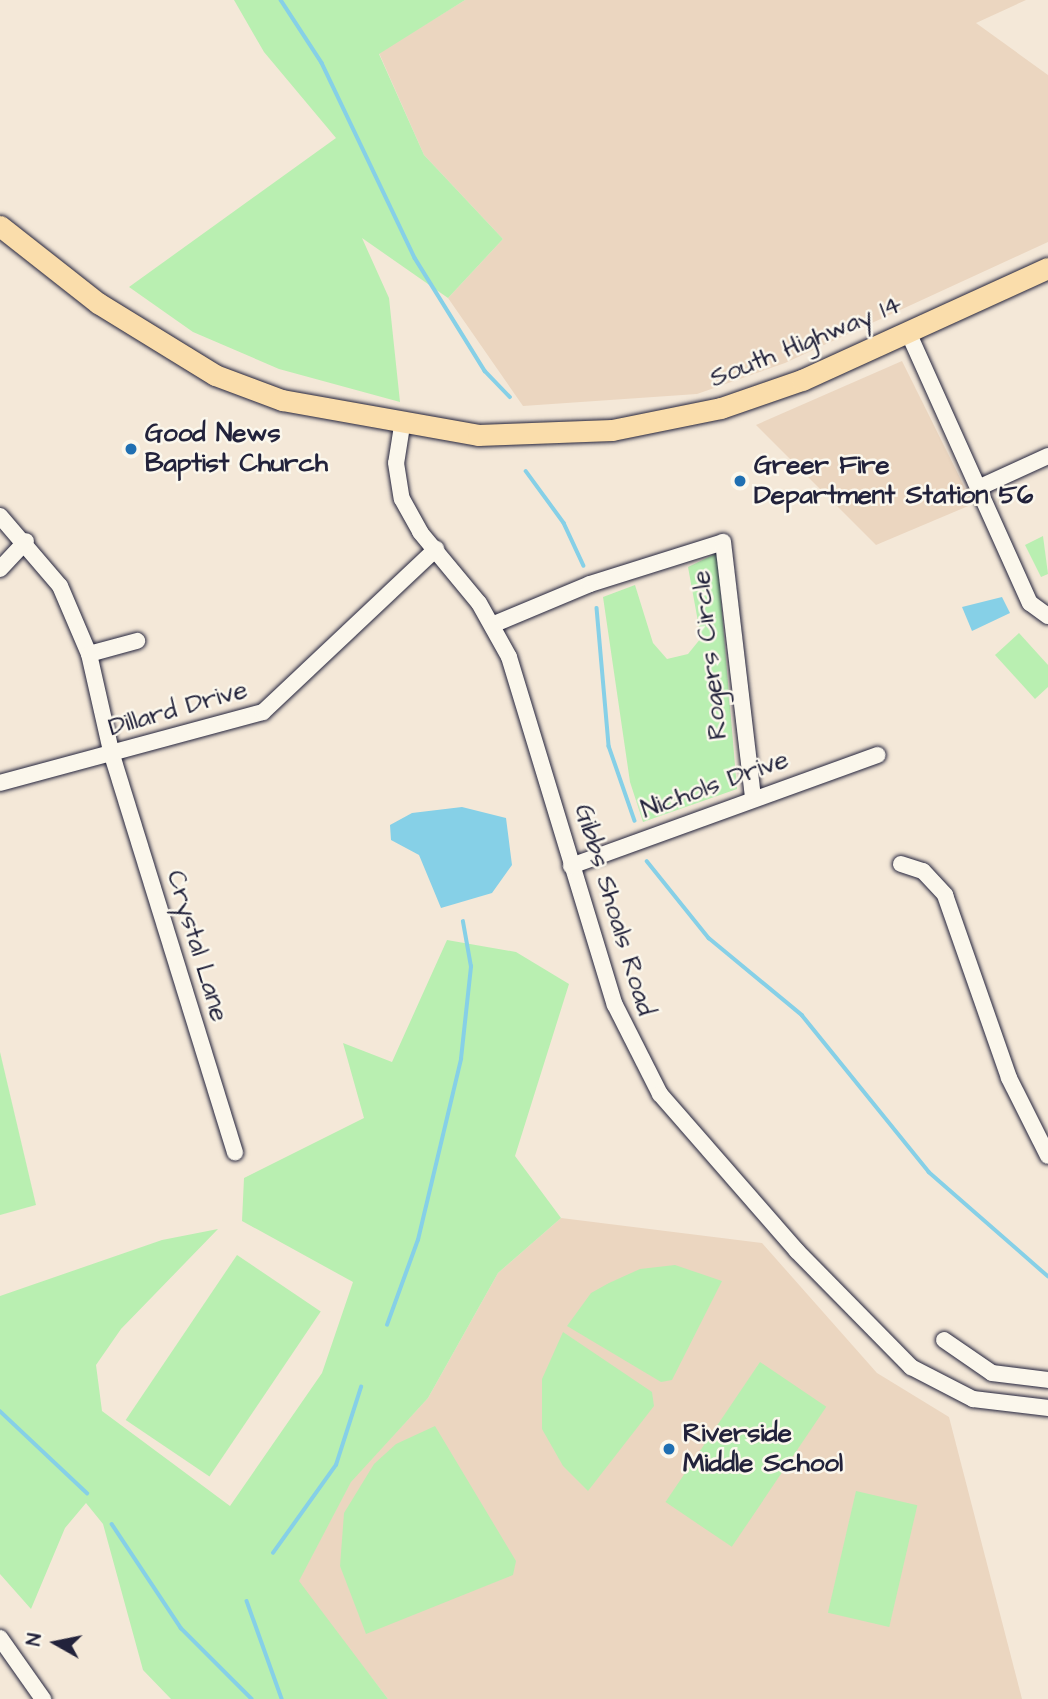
<!DOCTYPE html>
<style>
body{margin:0}
#map{position:relative;width:1048px;height:1699px;overflow:hidden;background:#f4e8d8;font-family:"Architects Daughter",sans-serif}
div>[style]{position:absolute}
.built>*{inset:0;background:#ebd6c0}
.green>*{inset:0;background:#b9efb1;transform-origin:0 0}
.water>*{inset:0;background:#86d0e7}
.stream>*{height:3.5px;margin:-1.75px;padding:0 1.75px;transform-origin:1.75px;border-radius:1.75px;background:#86d0e7}
.roads{filter:drop-shadow(0 0 2px #22223b) drop-shadow(0 0 2px #22223b)}
.minor>*{height:16px;margin:-8px;padding:0 8px;transform-origin:8px;border-radius:8px;background:#fbf7ec}
.major>*{height:21px;margin:-10.5px;padding:0 10.5px;transform-origin:10.5px;border-radius:10.5px;background:#faddab}
.dots>*{width:19px;height:19px;translate:-50% -50%;box-sizing:border-box;border:4px solid #fbf7ec;border-radius:50%}
span{translate:-50% -50%;white-space:nowrap;text-align:center;line-height:1.15;-webkit-text-stroke:5px #fbf7ec;paint-order:stroke}
.street-label{font-size:26px;color:#22223b}
.poi-label{font-size:26px;color:#22223b;font-weight:700}
.left{translate:0 -50%;text-align:left}
.north{position:absolute;left:21px;top:1608px;width:70px;height:70px;-webkit-text-stroke:5px #fbf7ec;paint-order:stroke;rotate:279deg;font-size:19px;font-weight:700;line-height:28px;text-align:center;color:#22223b}
.north::after{content:'';display:block;margin:auto;width:24px;height:32px;background:#22223b;clip-path:polygon(50% 0,100% 100%,50% 72%,0 100%)}
</style>
<div id="map">
<div class="built">
<div style="clip-path:polygon(465px 0,1026px 0,976px 23px,1048px 75px,1048px 242px,785px 363px,697px 394px,523px 406px,448px 298px,503px 239px,424px 155px,379px 53px)"></div>
<div style="clip-path:polygon(902px 361px,973px 504px,876px 545px,756px 425px)"></div>
<div style="clip-path:polygon(561px 1218px,762px 1243px,877px 1373px,949px 1417px,1022px 1699px,388px 1699px,298px 1582px,351px 1481px,428px 1398px,498px 1273px)"></div>
</div>
<div class="green">
<div style="clip-path:polygon(234px 0,465px 0,379px 54px,424px 155px,503px 239px,448px 298px,362px 238px,389px 298px,400px 402px,279px 369px,193px 332px,129px 287px,336px 138px,264px 52px)"></div>
<div style="clip-path:polygon(1043px 536px,1048px 574px,1041px 577px,1025px 545px)"></div>
<div style="clip-path:polygon(717px 553px,737px 789px,643px 822px,630px 782px,603px 597px,635px 585px,653px 643px,667px 659px,688px 654px,701px 638px,688px 567px)"></div>
<div style="clip-path:polygon(1019px 633px,1048px 665px,1048px 687px,1035px 699px,995px 655px)"></div>
<div style="clip-path:polygon(447px 940px,516px 952px,569px 984px,515px 1156px,561px 1218px,498px 1273px,428px 1398px,351px 1482px,299px 1581px,388px 1699px,171px 1699px,143px 1670px,103px 1524px,86px 1503px,65px 1528px,31px 1609px,0 1574px,0 1296px,162px 1240px,218px 1229px,121px 1329px,96px 1365px,102px 1411px,230px 1506px,322px 1373px,353px 1282px,242px 1221px,244px 1178px,364px 1118px,343px 1043px,392px 1062px)"></div>
<div style="clip-path:polygon(0 1052px,36px 1205px,0 1215px)"></div>
<div style="left:237px;top:1255px;width:101px;height:199px;rotate:34deg"></div>
<div style="clip-path:polygon(675px 1265px,722px 1281px,672px 1380px,661px 1382px,567px 1326px,591px 1293px,609px 1283px,640px 1269px)"></div>
<div style="clip-path:polygon(563px 1332px,652px 1392px,654px 1406px,588px 1491px,563px 1466px,542px 1429px,542px 1379px)"></div>
<div style="left:760px;top:1362px;width:80px;height:169px;rotate:34deg"></div>
<div style="clip-path:polygon(435px 1426px,516px 1561px,513px 1575px,366px 1634px,340px 1566px,344px 1513px,374px 1464px,396px 1444px)"></div>
<div style="left:856px;top:1491px;width:63px;height:125px;rotate:13deg"></div>
</div>
<div class="water">
<div style="clip-path:polygon(1002px 597px,1010px 613px,972px 631px,962px 607px)"></div>
<div style="clip-path:polygon(462px 807px,506px 818px,512px 865px,492px 893px,441px 908px,419px 855px,391px 840px,390px 825px,412px 813px)"></div>
</div>
<div class="stream">
<div style="left:281px;top:0;width:75px;rotate:56.9deg"></div>
<div style="left:322px;top:63px;width:216px;rotate:64.5deg"></div>
<div style="left:415px;top:258px;width:133px;rotate:58.2deg"></div>
<div style="left:485px;top:371px;width:36px;rotate:46deg"></div>
<div style="left:526px;top:471px;width:64px;rotate:53.8deg"></div>
<div style="left:564px;top:523px;width:47px;rotate:65.1deg"></div>
<div style="left:597px;top:608px;width:139px;rotate:85deg"></div>
<div style="left:609px;top:746px;width:79px;rotate:70.9deg"></div>
<div style="left:647px;top:861px;width:99px;rotate:51.2deg"></div>
<div style="left:709px;top:938px;width:121px;rotate:39.6deg"></div>
<div style="left:802px;top:1015px;width:202px;rotate:51deg"></div>
<div style="left:929px;top:1172px;width:158px;rotate:41.2deg"></div>
<div style="left:387px;top:1325px;width:90px;rotate:-70deg"></div>
<div style="left:418px;top:1240px;width:186px;rotate:-76.6deg"></div>
<div style="left:461px;top:1059px;width:93px;rotate:-83.8deg"></div>
<div style="left:471px;top:967px;width:46px;rotate:-100.1deg"></div>
<div style="left:0;top:1411px;width:120px;rotate:43.3deg"></div>
<div style="left:112px;top:1524px;width:125px;rotate:56.4deg"></div>
<div style="left:181px;top:1628px;width:100px;rotate:45deg"></div>
<div style="left:273px;top:1553px;width:108px;rotate:-54.4deg"></div>
<div style="left:336px;top:1465px;width:82px;rotate:-72.2deg"></div>
<div style="left:247px;top:1601px;width:104px;rotate:70.3deg"></div>
</div>
<div class="roads">
<div class="minor">
<div style="left:908px;top:332px;width:297px;rotate:65.8deg"></div>
<div style="left:1030px;top:603px;width:22px;rotate:36deg"></div>
<div style="left:402px;top:426px;width:37px;rotate:99deg"></div>
<div style="left:396px;top:463px;width:36px;rotate:81deg"></div>
<div style="left:402px;top:499px;width:38px;rotate:61deg"></div>
<div style="left:420px;top:532px;width:92px;rotate:50.3deg"></div>
<div style="left:479px;top:603px;width:62px;rotate:60.9deg"></div>
<div style="left:509px;top:657px;width:364px;rotate:73.1deg"></div>
<div style="left:615px;top:1005px;width:100px;rotate:63.2deg"></div>
<div style="left:660px;top:1094px;width:208px;rotate:48.9deg"></div>
<div style="left:797px;top:1251px;width:163px;rotate:45.5deg"></div>
<div style="left:911px;top:1367px;width:70px;rotate:27.3deg"></div>
<div style="left:973px;top:1399px;width:76px;rotate:6.8deg"></div>
<div style="left:978px;top:488px;width:77px;rotate:-24.6deg"></div>
<div style="left:0;top:516px;width:92px;rotate:49.4deg"></div>
<div style="left:60px;top:586px;width:74px;rotate:66.9deg"></div>
<div style="left:89px;top:654px;width:104px;rotate:77.2deg"></div>
<div style="left:112px;top:755px;width:416px;rotate:72.8deg"></div>
<div style="left:0;top:569px;width:38px;rotate:-47deg"></div>
<div style="left:492px;top:625px;width:106px;rotate:-22.7deg"></div>
<div style="left:590px;top:584px;width:139px;rotate:-17.5deg"></div>
<div style="left:723px;top:542px;width:257px;rotate:83.3deg"></div>
<div style="left:89px;top:654px;width:50px;rotate:-15.2deg"></div>
<div style="left:0;top:783px;width:272px;rotate:-15.1deg"></div>
<div style="left:263px;top:712px;width:238px;rotate:-43.3deg"></div>
<div style="left:901px;top:864px;width:23px;rotate:18deg"></div>
<div style="left:923px;top:871px;width:33px;rotate:47deg"></div>
<div style="left:945px;top:895px;width:194px;rotate:70.7deg"></div>
<div style="left:1009px;top:1078px;width:87px;rotate:63.4deg"></div>
<div style="left:571px;top:866px;width:326px;rotate:-19.9deg"></div>
<div style="left:944px;top:1340px;width:58px;rotate:34.5deg"></div>
<div style="left:992px;top:1373px;width:56px;rotate:7.1deg"></div>
<div style="left:0;top:1638px;width:75px;rotate:54.8deg"></div>
</div>
<div class="major">
<div style="left:0;top:226px;width:125px;rotate:38.2deg"></div>
<div style="left:98px;top:303px;width:137px;rotate:31.6deg"></div>
<div style="left:215px;top:375px;width:72px;rotate:20.5deg"></div>
<div style="left:282px;top:400px;width:199px;rotate:10.1deg"></div>
<div style="left:478px;top:435px;width:134px;rotate:-2.1deg"></div>
<div style="left:612px;top:430px;width:111px;rotate:-11.4deg"></div>
<div style="left:721px;top:408px;width:86px;rotate:-19.1deg"></div>
<div style="left:802px;top:380px;width:270px;rotate:-24.5deg"></div>
</div>
</div>
<div class="dots">
<div style="left:131px;top:449px;background:#1f6fb2"></div>
<div style="left:740px;top:481px;background:#1f6fb2"></div>
<div style="left:669px;top:1449px;background:#1f6fb2"></div>
</div>
<div class="street-label">
<span style="left:806px;top:342px;rotate:-22deg">South Highway 14</span>
<span style="left:710px;top:655px;rotate:-96deg">Rogers Circle</span>
<span style="left:178px;top:709px;rotate:-16deg">Dillard Drive</span>
<span style="left:715px;top:785px;rotate:-20deg">Nichols Drive</span>
<span style="left:614px;top:910px;rotate:73deg">Gibbs Shoals Road</span>
<span style="left:197px;top:946px;rotate:73deg">Crystal Lane</span>
</div>
<div class="poi-label">
<span class="left" style="left:145px;top:449px">Good News<br>Baptist Church</span>
<span class="left" style="left:754px;top:481px">Greer Fire<br>Department Station 56</span>
<span class="left" style="left:683px;top:1449px">Riverside<br>Middle School</span>
</div>
<div class="north">N</div>
</div>
